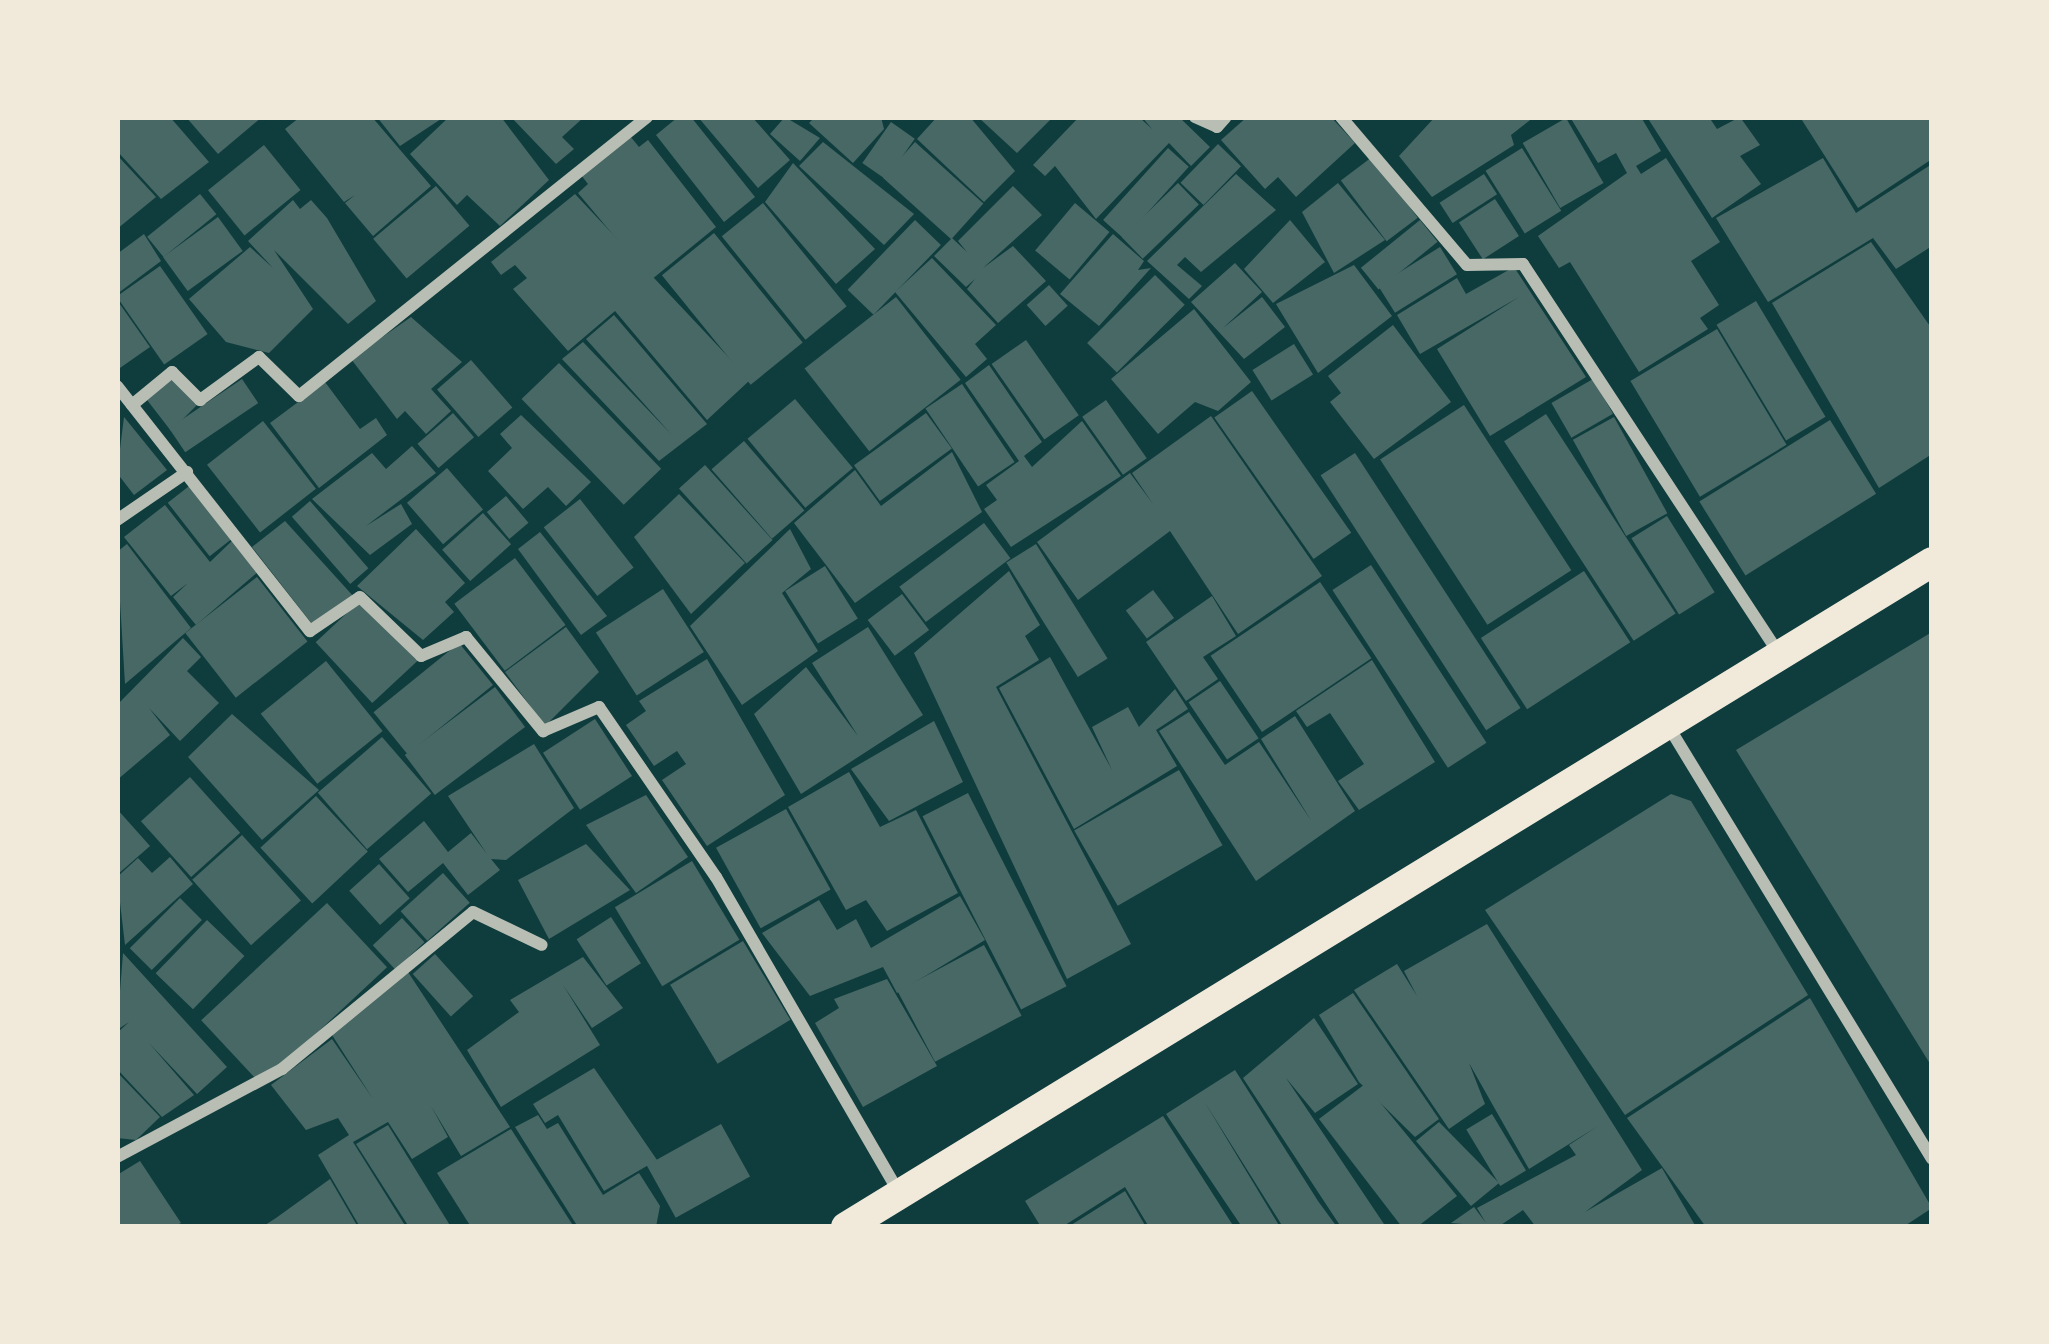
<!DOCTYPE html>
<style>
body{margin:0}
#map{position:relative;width:2049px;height:1344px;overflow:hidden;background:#0f3d3e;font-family:Bitter,serif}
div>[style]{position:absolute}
.building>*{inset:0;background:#486865;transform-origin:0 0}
.minor>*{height:12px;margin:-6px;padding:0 6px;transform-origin:6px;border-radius:6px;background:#b8beb3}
.primary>*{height:30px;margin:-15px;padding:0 15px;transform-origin:15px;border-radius:15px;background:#f1e9da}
span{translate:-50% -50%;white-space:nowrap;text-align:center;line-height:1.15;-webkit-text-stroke:10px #f1e9da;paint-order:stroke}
.frame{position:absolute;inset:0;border:120px solid #f1e9da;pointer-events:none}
</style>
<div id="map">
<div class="building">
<div style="clip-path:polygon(117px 117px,170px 117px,209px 162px,161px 199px,117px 151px)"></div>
<div style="clip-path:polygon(186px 117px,262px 117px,218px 154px)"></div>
<div style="clip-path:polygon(300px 117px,372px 117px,431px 186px,373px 236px,345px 203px,355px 195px,344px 202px,285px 129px)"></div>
<div style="clip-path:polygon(377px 117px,444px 117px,400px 146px)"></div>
<div style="clip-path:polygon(449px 117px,501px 117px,549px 180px,500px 226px,467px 195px,457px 205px,410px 154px)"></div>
<div style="clip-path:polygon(511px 117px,584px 117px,562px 137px,574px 149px,556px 164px)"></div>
<div style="clip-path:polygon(678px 117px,691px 117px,755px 197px,724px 222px,656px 135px)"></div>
<div style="clip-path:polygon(698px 117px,752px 117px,790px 160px,758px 188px)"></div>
<div style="clip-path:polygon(785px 117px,820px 138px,800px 161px,770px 134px)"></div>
<div style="clip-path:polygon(815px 117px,881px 117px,884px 129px,853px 163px,809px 123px)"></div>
<div style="clip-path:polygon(937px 117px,970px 117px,1015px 171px,984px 202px,917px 139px)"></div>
<div style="clip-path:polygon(978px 117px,1053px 117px,1017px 153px)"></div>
<div style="clip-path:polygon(1079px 117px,1139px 117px,1152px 129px,1142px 117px,1179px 117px,1210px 147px,1191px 166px,1169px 143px,1096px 219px,1055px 166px,1045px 176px,1033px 165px)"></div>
<div style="clip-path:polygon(1247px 117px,1331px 117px,1355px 143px,1296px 197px,1278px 177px,1265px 189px,1221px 140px)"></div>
<div style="clip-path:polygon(1435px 117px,1534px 117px,1511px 135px,1514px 145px,1432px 197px,1399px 156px)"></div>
<div style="clip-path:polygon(1570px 117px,1641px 117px,1661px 151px,1636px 166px,1641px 174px,1666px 158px,1720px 242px,1691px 261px,1719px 305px,1700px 318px,1708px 329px,1639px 372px,1570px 262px,1559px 268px,1538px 236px,1627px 173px,1616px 153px,1598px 163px)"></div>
<div style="clip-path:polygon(1647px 117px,1709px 117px,1717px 129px,1740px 117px,1760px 145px,1740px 156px,1761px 184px,1712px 218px)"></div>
<div style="clip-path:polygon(1800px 117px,1932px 117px,1932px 159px,1858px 208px)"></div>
<div style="left:1566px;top:118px;width:75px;height:50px;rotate:60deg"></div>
<div style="left:891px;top:122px;width:29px;height:50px;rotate:35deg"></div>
<div style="clip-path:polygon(630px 136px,639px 147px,648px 140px,716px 227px,651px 280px,578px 193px,588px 184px,581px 175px)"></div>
<div style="clip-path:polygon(823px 142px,914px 214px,884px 245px,799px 166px)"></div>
<div style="left:915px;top:142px;width:92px;height:48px;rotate:42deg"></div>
<div style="left:1218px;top:144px;width:32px;height:54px;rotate:44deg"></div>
<div style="left:264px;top:145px;width:58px;height:72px;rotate:51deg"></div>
<div style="left:1168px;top:148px;width:28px;height:97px;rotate:42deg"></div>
<div style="left:1522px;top:148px;width:74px;height:43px;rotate:58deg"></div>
<div style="clip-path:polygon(117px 155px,156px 197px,117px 229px)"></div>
<div style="left:1372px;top:157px;width:76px;height:39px;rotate:53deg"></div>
<div style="clip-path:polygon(1823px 158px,1856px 213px,1932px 164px,1932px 246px,1896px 269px,1873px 238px,1768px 302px,1716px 218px)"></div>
<div style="clip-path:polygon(793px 163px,875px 249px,836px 284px,765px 202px)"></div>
<div style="clip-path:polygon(1236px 174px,1276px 210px,1201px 272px,1185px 257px,1177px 265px,1202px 286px,1189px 299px,1147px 261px)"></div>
<div style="left:1484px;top:174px;width:24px;height:53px;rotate:57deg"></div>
<div style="left:1178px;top:183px;width:30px;height:78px;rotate:46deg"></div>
<div style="clip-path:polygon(1338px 183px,1385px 240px,1334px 273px,1302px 212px)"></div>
<div style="left:436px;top:186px;width:52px;height:82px;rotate:50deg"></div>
<div style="clip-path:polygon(1013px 186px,1042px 215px,983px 268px,1013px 246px,1046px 281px,998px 323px,967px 289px,975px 279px,966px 287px,934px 256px,952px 238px,967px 252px,958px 241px)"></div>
<div style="left:200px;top:194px;width:26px;height:68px;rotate:51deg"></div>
<div style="clip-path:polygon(575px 194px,750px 380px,707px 420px,615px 311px,568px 351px,513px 289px,527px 278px,515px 265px,501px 275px,491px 262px)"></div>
<div style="left:1495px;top:199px;width:44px;height:43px;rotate:57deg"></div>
<div style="clip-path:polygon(293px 200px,300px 209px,311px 200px,327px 218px,376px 301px,348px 324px,274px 250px,313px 309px,269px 353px,226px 342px,189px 299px,250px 247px,273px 268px,248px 241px)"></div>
<div style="left:763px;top:203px;width:133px;height:53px;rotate:51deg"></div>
<div style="left:1075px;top:203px;width:45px;height:62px;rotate:40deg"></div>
<div style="left:218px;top:217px;width:42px;height:68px;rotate:54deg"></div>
<div style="left:915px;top:220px;width:36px;height:97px;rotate:44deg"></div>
<div style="clip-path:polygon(1290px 220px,1325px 262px,1273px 303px,1244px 269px)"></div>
<div style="left:1420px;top:220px;width:28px;height:76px;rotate:51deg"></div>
<div style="left:714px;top:233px;width:141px;height:67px;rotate:51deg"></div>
<div style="clip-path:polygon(144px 234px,161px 261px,117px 294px,117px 254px)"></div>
<div style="clip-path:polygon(1113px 234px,1144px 261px,1138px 270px,1151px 268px,1099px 326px,1060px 294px)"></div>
<div style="clip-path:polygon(1871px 242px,1932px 329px,1932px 454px,1879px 488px,1772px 303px)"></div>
<div style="left:1440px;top:247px;width:32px;height:73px;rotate:58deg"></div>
<div style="clip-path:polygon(932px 258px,996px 325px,975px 344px,987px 359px,966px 377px,895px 292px)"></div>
<div style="clip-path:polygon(1235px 263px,1262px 292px,1223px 328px,1262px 297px,1285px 327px,1244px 359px,1191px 302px)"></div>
<div style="clip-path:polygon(1354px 265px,1392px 316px,1318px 373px,1276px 304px)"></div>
<div style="left:160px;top:266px;width:83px;height:53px;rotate:55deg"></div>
<div style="clip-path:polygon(1514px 267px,1586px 377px,1490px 436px,1437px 349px,1519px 297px,1420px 354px,1397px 315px,1457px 278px,1466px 294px)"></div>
<div style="left:1155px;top:275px;width:42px;height:96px;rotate:45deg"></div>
<div style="left:1049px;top:285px;width:28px;height:30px;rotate:48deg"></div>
<div style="left:896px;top:297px;width:105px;height:116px;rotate:52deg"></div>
<div style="clip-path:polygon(117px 300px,150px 347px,117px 370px)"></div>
<div style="left:1756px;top:301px;width:135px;height:46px;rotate:59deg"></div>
<div style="clip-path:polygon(1194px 309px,1251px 382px,1218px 411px,1195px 402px,1158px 434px,1111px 379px)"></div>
<div style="clip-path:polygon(614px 315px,707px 424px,659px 461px,562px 359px,583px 342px,671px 434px,586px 339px)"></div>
<div style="clip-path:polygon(411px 317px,462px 362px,431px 389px,451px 411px,426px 434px,405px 411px,397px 419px,351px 359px)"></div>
<div style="clip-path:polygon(1393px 325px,1451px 402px,1374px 459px,1330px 402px,1341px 393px,1328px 376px)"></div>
<div style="left:1717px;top:329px;width:135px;height:101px;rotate:59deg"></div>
<div style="left:1026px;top:340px;width:92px;height:42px;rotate:55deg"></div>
<div style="left:1294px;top:344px;width:36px;height:49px;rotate:58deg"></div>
<div style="left:471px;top:360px;width:63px;height:45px;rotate:49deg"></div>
<div style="left:559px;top:363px;width:147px;height:52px;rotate:46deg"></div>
<div style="clip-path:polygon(989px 365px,1042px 442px,1024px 456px,1032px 467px,1082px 421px,1121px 476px,1011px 547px,984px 509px,997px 500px,986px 485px,1019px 461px,965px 383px)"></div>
<div style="clip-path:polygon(171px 377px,199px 403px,171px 431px,144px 396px)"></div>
<div style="left:242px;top:379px;width:29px;height:88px;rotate:56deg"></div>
<div style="left:1593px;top:379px;width:40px;height:48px;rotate:60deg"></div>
<div style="clip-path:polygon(325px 382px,360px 429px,376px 418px,387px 435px,319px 488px,270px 423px)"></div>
<div style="left:962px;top:384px;width:94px;height:44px;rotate:56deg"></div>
<div style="left:1252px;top:391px;width:173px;height:46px;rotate:55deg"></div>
<div style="left:795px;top:399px;width:90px;height:62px;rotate:50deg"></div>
<div style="left:1106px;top:400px;width:71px;height:29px;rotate:55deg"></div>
<div style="left:1464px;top:405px;width:197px;height:100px;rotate:57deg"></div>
<div style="left:453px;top:413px;width:32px;height:47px;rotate:49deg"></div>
<div style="left:926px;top:413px;width:44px;height:89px;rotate:54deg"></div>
<div style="left:1546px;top:414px;width:238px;height:50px;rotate:57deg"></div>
<div style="clip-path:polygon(521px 415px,591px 482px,566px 506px,548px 487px,523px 509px,488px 471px,512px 448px,500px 434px)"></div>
<div style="clip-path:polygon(1211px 416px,1322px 576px,1238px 634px,1170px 531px,1078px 600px,1037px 542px,1130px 473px,1153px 504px,1132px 473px)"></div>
<div style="clip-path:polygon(124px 417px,167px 470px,134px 495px,117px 473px)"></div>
<div style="left:1614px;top:417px;width:110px;height:47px;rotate:61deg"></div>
<div style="left:1830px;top:420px;width:87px;height:154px;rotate:58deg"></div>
<div style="left:263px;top:421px;width:86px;height:71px;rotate:52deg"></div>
<div style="left:744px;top:441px;width:92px;height:43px;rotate:49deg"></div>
<div style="clip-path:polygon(412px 446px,436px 473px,366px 526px,401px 504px,412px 524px,370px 555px,312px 499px,372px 453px,386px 469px)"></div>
<div style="clip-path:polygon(952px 452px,982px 512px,855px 603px,794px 523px,855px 470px,881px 506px)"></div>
<div style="left:1355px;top:453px;width:304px;height:41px;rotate:57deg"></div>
<div style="left:705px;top:465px;width:101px;height:35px;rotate:48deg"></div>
<div style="left:447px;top:468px;width:55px;height:53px;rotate:49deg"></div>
<div style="left:193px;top:483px;width:68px;height:32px;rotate:52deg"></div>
<div style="clip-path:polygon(679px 494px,745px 563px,691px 614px,634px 537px)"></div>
<div style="left:506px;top:496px;width:35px;height:25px;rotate:50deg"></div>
<div style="left:580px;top:499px;width:87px;height:46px;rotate:52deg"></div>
<div style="left:310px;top:501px;width:89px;height:24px;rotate:49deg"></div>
<div style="clip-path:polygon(165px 505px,210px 562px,235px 538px,259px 571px,196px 625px,173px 597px,188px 583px,171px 596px,124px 537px)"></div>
<div style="left:483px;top:513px;width:42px;height:55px;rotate:48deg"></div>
<div style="left:1667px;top:516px;width:90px;height:42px;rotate:58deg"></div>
<div style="clip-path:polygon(285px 521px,354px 597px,316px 629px,252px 547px)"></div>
<div style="left:984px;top:523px;width:44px;height:106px;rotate:53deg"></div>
<div style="clip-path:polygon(416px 529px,465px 583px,445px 602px,454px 612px,423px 640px,357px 586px)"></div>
<div style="clip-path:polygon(790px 529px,811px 569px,782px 593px,818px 651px,742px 705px,690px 626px)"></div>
<div style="clip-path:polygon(540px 532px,607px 616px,581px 635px,518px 549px)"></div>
<div style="clip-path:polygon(127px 544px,191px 628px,125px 684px,117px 552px)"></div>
<div style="left:1036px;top:544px;width:135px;height:35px;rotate:58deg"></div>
<div style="left:515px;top:558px;width:84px;height:76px;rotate:53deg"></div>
<div style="left:1371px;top:565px;width:212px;height:46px;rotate:57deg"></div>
<div style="left:825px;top:566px;width:62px;height:47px;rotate:58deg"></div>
<div style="clip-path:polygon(1009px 571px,1040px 625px,1025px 636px,1039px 660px,996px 687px,1131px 944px,1067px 979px,914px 653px)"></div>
<div style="left:1584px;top:571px;width:85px;height:123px;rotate:57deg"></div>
<div style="left:257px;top:577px;width:82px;height:91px;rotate:52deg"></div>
<div style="left:1320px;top:582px;width:92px;height:132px;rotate:56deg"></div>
<div style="left:663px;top:589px;width:75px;height:80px;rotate:57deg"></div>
<div style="left:1153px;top:590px;width:35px;height:34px;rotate:53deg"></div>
<div style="left:902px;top:594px;width:45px;height:43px;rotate:53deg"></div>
<div style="clip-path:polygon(1212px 596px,1236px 636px,1203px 657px,1218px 679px,1186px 701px,1146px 642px)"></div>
<div style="left:361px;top:600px;width:83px;height:62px;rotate:47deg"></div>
<div style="clip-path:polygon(566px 627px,599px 672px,545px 726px,505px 672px)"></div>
<div style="clip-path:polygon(868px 627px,923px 715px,801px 794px,754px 714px,806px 667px,858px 736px,812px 663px)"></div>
<div style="clip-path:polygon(1932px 632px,1932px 1067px,1736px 750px)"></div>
<div style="clip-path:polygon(183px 638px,201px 657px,187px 671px,219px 703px,180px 741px,149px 708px,170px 735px,117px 780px,117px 705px)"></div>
<div style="left:459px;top:643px;width:54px;height:110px;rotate:51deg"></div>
<div style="clip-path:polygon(1050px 657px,1112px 770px,1092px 727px,1128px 707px,1139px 727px,1175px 689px,1188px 709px,1156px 730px,1177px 766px,1074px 829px,999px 688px)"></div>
<div style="clip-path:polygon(707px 659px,785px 795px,707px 846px,662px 780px,686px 764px,677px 751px,654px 766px,626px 725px,646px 711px,639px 701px)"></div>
<div style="clip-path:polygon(1372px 660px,1435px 762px,1359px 810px,1338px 781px,1364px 764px,1330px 713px,1307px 727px,1296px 711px)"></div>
<div style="left:326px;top:661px;width:90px;height:84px;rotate:51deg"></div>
<div style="left:1220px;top:681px;width:69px;height:38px;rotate:56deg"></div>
<div style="left:495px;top:687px;width:50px;height:113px;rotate:53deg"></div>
<div style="clip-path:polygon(1189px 712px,1225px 765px,1259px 742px,1312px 822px,1261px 739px,1295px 716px,1355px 811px,1256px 881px,1159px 731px)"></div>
<div style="clip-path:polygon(232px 714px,319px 790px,262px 840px,188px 757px)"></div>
<div style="left:595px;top:719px;width:68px;height:62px;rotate:57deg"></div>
<div style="clip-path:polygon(934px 721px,963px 782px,889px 821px,851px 769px)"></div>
<div style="left:382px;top:737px;width:75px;height:85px;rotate:49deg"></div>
<div style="clip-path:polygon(534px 744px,574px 808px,506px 860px,491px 859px,500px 870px,468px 895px,443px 863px,408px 892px,379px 859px,424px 821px,448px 852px,471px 833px,487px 854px,448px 796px)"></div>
<div style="left:1179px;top:770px;width:87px;height:121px;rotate:60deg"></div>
<div style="clip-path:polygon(849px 772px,880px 827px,916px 810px,958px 893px,887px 931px,866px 900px,846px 910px,788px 807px)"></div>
<div style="left:190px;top:777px;width:75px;height:66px;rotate:48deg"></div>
<div style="left:968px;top:793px;width:217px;height:51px;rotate:63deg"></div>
<div style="clip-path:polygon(1671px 794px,1691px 801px,1808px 995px,1625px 1115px,1485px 910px)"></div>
<div style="clip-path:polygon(646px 795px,688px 857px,636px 893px,586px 825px)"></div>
<div style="left:316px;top:796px;width:76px;height:76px;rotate:47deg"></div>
<div style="clip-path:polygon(117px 809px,150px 846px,117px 875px)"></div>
<div style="left:786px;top:809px;width:92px;height:80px;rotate:61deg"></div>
<div style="left:242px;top:835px;width:88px;height:67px;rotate:48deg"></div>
<div style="clip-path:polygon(586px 844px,630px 890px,549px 939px,518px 880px)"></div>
<div style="clip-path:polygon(170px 857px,193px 884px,125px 945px,117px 877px,138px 858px,152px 873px)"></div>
<div style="left:692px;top:861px;width:92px;height:90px;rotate:59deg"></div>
<div style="left:379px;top:864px;width:46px;height:40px;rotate:48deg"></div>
<div style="left:443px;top:873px;width:40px;height:57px;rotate:48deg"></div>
<div style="clip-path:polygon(960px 896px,985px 940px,897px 993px,883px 967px,810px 996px,762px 933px,819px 900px,837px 930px,856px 919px,871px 948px)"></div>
<div style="left:180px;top:898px;width:31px;height:71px;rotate:45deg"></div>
<div style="left:327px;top:903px;width:88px;height:172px;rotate:47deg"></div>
<div style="left:611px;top:917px;width:55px;height:41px;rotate:57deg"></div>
<div style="left:402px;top:918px;width:33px;height:40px;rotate:47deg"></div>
<div style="left:207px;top:920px;width:52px;height:74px;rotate:44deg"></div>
<div style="clip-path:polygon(1487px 924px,1642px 1170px,1585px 1212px,1662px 1168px,1696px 1227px,1536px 1227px,1523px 1210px,1498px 1227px,1451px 1223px,1474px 1207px,1486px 1223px,1477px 1208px,1576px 1155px,1569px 1145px,1598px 1126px,1529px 1169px,1469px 1063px,1485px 1104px,1449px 1129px,1354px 990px,1397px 964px,1417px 996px,1404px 971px)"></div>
<div style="left:743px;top:941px;width:92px;height:85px;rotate:59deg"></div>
<div style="left:984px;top:945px;width:80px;height:98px;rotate:62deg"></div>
<div style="clip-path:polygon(123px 953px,227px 1067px,197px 1094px,149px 1043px,194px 1095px,162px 1117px,117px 1069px,117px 1033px,129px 1022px,117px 1030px)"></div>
<div style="left:435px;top:954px;width:57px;height:30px;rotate:48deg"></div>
<div style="clip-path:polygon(583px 957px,623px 1008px,592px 1028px,563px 985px,600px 1045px,501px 1107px,467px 1050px,519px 1012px,510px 1000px)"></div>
<div style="clip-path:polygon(406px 969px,510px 1127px,461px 1156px,431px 1106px,448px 1137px,412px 1159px,388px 1122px,353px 1142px,406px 1227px,360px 1227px,318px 1155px,349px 1135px,338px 1118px,306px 1130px,271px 1085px,332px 1039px,373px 1099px,332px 1035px)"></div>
<div style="clip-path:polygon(887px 979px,937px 1066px,863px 1107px,815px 1023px,839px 1008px,834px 999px)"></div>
<div style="clip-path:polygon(1353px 993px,1439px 1119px,1415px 1137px,1359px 1082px,1319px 1015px)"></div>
<div style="clip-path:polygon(1810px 998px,1932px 1208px,1903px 1227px,1706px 1227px,1627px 1118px)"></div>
<div style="clip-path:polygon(1314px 1018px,1358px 1084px,1315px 1113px,1286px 1078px,1386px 1227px,1341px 1227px,1243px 1078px)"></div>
<div style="clip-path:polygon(594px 1068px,657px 1160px,604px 1191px,558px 1115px,545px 1123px,533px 1104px)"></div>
<div style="clip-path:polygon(1235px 1070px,1318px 1201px,1337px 1227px,1283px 1227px,1204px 1101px,1280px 1227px,1242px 1227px,1166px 1114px)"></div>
<div style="clip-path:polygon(117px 1072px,160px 1117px,136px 1140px,117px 1138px)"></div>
<div style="clip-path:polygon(1365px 1084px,1457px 1196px,1417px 1227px,1402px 1227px,1319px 1119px)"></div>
<div style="left:1492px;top:1114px;width:66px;height:30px;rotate:59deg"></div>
<div style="clip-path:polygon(538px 1115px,547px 1129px,558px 1123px,603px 1195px,639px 1173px,660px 1206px,656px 1227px,578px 1227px,515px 1127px)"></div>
<div style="clip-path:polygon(1163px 1116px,1234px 1227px,1149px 1227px,1125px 1187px,1062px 1227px,1041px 1227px,1025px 1201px)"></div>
<div style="clip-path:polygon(1439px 1122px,1499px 1183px,1471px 1206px,1416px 1141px)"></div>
<div style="left:721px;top:1124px;width:60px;height:85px;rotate:61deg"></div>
<div style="clip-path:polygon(388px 1125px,451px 1227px,409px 1227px,356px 1144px)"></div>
<div style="clip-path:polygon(511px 1129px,574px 1227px,471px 1227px,437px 1173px)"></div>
<div style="clip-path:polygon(140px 1161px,181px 1223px,173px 1227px,117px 1227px,117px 1175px)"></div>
<div style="clip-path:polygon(330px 1179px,358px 1227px,262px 1227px,276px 1218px)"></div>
<div style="clip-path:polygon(1125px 1191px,1146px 1227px,1068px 1227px)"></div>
</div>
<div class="minor">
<div style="left:1195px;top:117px;width:24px;rotate:24deg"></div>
<div style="left:1217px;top:127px;width:13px;rotate:-48deg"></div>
<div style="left:1341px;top:117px;width:194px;rotate:49.6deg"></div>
<div style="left:1467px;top:265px;width:56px;rotate:-1deg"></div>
<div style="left:1523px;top:264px;width:467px;rotate:56.7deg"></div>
<div style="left:117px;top:386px;width:312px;rotate:51.8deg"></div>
<div style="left:310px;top:631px;width:60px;rotate:-34.2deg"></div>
<div style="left:360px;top:597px;width:85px;rotate:44deg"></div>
<div style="left:421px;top:656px;width:49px;rotate:-22.9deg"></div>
<div style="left:466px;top:637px;width:122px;rotate:50.7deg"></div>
<div style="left:543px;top:731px;width:61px;rotate:-23.2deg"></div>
<div style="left:599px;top:707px;width:206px;rotate:55.5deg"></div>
<div style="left:716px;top:877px;width:363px;rotate:59.9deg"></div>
<div style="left:132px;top:405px;width:52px;rotate:-39.5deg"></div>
<div style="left:172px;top:372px;width:40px;rotate:45deg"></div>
<div style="left:200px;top:400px;width:73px;rotate:-36.1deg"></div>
<div style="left:259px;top:357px;width:56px;rotate:44.3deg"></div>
<div style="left:299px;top:396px;width:446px;rotate:-38.7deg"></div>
<div style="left:117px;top:520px;width:85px;rotate:-34.4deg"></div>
<div style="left:1667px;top:724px;width:509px;rotate:58.65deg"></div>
<div style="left:117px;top:1157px;width:187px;rotate:-28.1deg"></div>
<div style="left:282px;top:1069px;width:247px;rotate:-39.4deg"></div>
<div style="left:473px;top:912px;width:76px;rotate:25.6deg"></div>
</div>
<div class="primary">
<div style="left:846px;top:1227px;width:1273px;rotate:-31.48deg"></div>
</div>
<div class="frame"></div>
</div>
